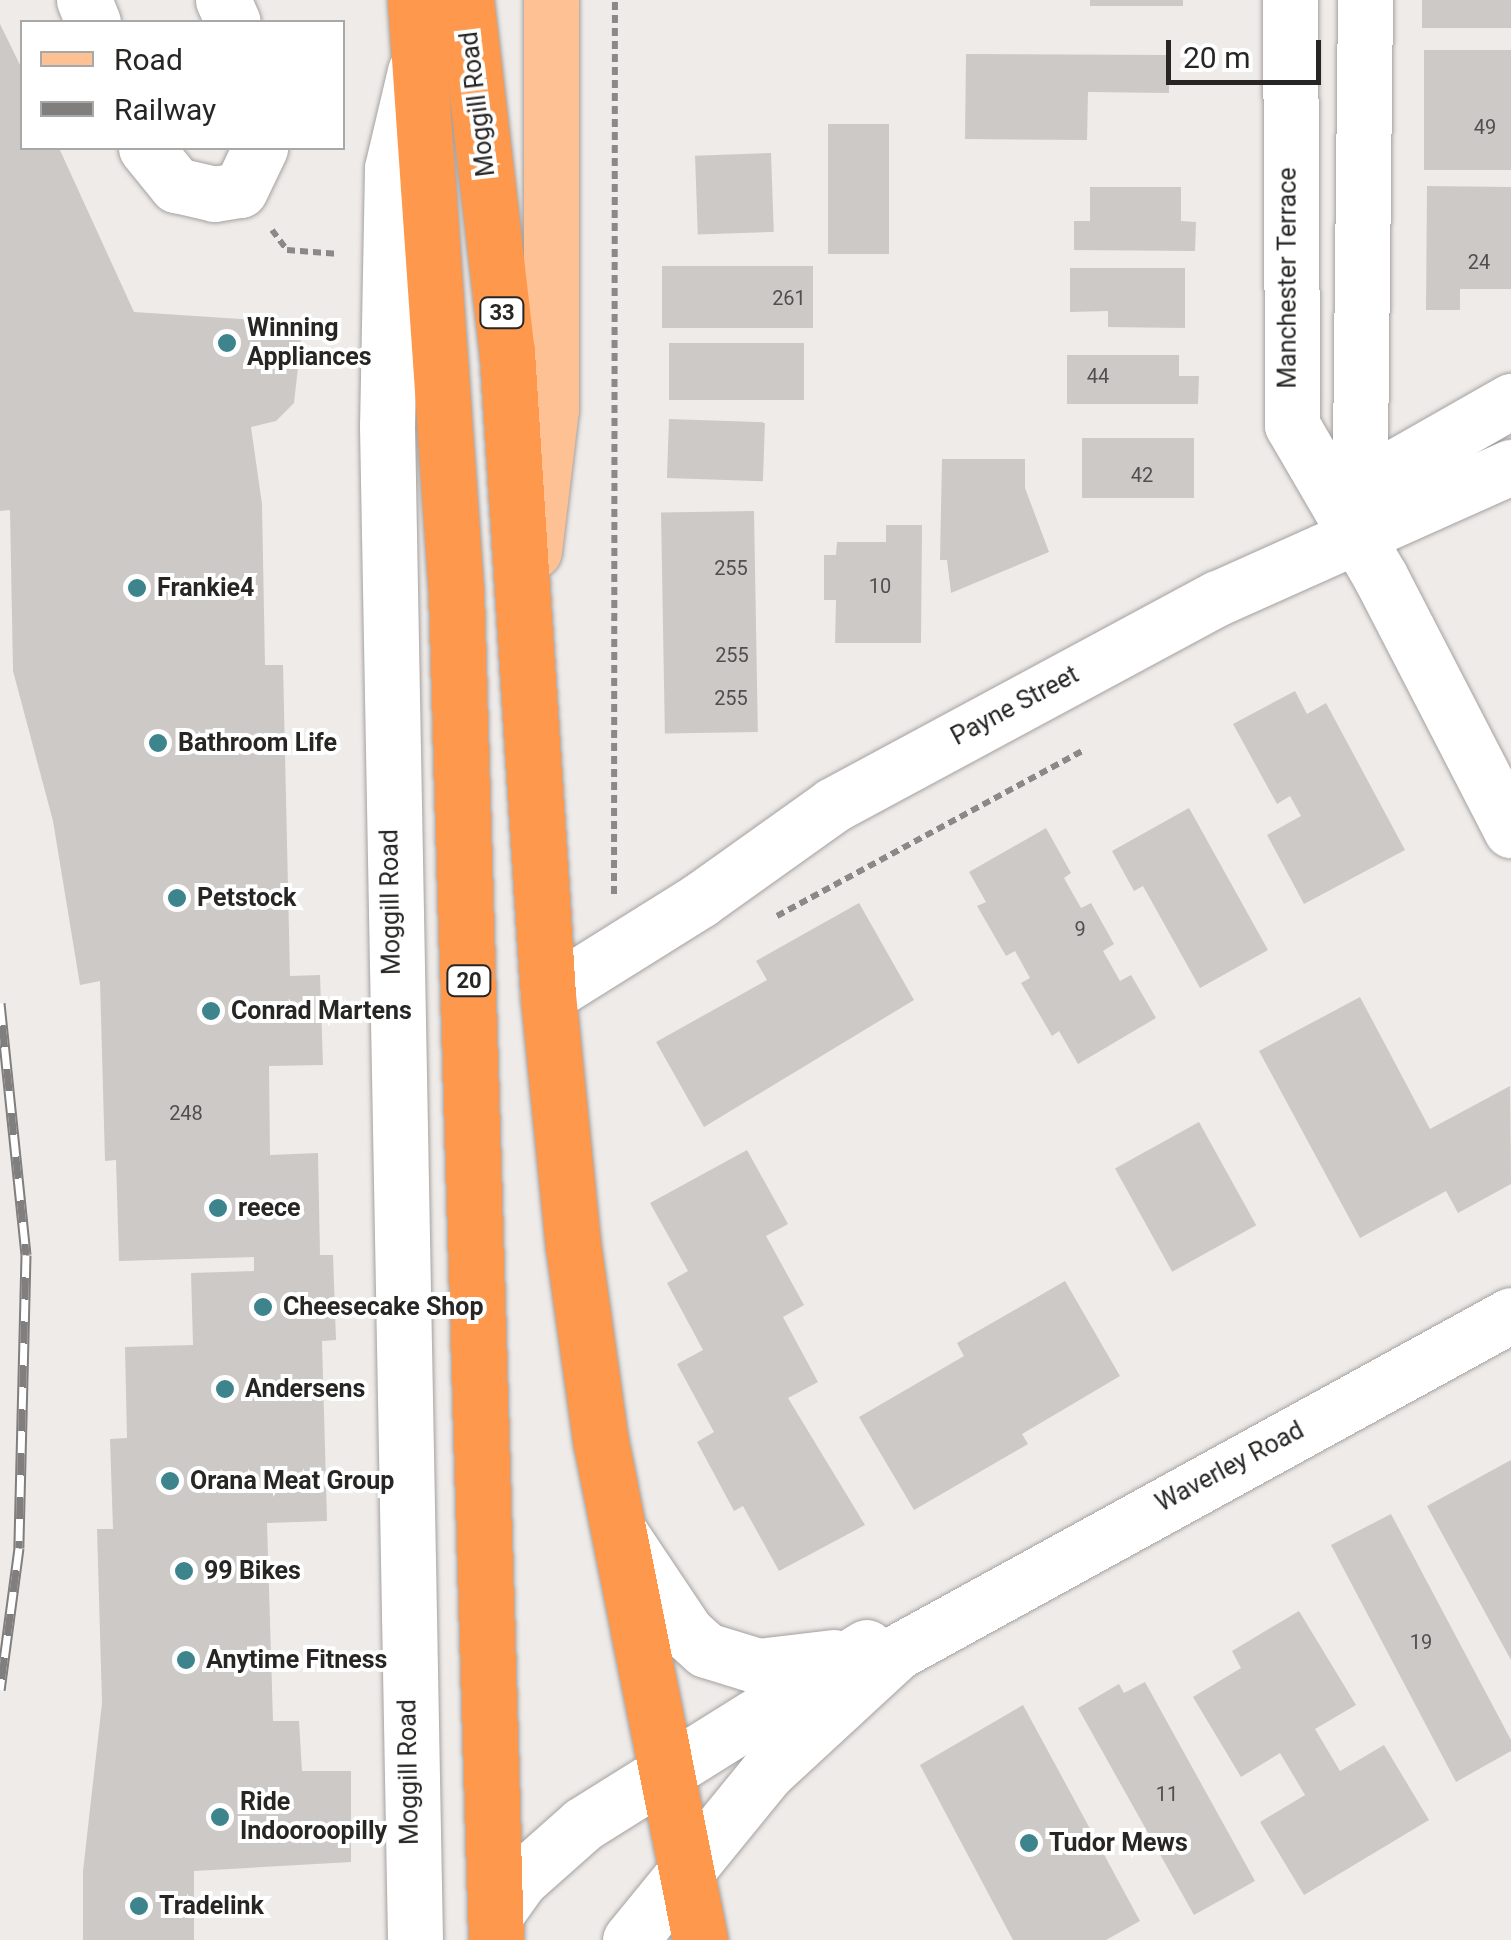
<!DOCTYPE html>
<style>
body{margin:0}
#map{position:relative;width:1511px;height:1940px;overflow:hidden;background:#efebe9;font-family:Roboto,sans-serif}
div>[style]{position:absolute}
.building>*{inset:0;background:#cdc9c7;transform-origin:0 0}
.path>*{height:6px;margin-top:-3px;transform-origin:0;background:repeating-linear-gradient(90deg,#8b8887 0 8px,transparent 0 13px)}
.roads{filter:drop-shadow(0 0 2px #a5a19f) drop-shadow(0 0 2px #a5a19f)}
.minor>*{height:55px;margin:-27.5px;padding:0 27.5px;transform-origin:27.5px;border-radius:27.5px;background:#fff}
.major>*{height:55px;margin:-27.5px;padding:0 27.5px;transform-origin:27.5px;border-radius:27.5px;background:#fec194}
.highway>*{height:55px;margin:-27.5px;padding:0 27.5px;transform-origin:27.5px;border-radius:27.5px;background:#fd984c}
.rail>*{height:11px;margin-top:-5.5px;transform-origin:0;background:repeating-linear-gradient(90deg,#fff 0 22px,#817f7d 0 44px);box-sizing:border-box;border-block:2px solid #817f7d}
.dots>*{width:28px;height:28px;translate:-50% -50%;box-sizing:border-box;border:5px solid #fff;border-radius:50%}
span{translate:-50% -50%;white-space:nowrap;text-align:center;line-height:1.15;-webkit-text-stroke:8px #fff;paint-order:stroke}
.number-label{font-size:20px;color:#504f4e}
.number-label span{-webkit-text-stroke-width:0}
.shield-label span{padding:2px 8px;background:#fff;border:2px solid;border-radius:8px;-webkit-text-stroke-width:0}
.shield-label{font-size:22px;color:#272625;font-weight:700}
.street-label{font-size:25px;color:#272625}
.poi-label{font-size:25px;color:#272625;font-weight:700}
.left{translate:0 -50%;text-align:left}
.legend{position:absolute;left:20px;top:20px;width:325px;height:130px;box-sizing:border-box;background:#fff;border:2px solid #a9a8a8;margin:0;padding:12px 18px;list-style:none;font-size:30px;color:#272625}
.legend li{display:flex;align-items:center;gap:20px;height:50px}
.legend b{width:50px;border:2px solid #a9a8a8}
.scale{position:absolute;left:1166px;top:40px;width:155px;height:45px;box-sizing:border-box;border:5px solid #272625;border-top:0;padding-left:12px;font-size:30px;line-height:35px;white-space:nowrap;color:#272625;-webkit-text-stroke:8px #fff;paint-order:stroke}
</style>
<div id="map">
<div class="building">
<div style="left:1090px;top:0;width:93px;height:6px"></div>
<div style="left:1422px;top:0;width:89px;height:28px"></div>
<div style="clip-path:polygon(0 24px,22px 69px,22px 148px,59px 148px,134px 312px,303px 323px,294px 403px,276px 421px,251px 427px,262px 504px,265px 665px,283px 665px,290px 976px,320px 975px,323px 1065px,269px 1066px,270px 1155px,318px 1153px,320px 1255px,333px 1255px,336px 1340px,322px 1341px,327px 1521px,267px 1523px,273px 1721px,299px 1721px,302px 1771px,351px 1771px,351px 1862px,194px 1871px,194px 1940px,83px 1940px,83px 1871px,102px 1703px,97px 1529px,113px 1529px,110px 1439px,127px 1438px,125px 1347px,193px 1345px,191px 1273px,254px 1271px,254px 1257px,119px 1261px,116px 1160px,105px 1161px,100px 981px,80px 985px,53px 821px,13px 671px,10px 510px,0 511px)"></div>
<div style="left:1424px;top:50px;width:87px;height:120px"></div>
<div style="clip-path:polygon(966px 54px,1169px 55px,1169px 93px,1088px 92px,1087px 140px,965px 139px)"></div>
<div style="left:828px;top:124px;width:61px;height:130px"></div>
<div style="left:771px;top:153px;width:79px;height:76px;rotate:88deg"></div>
<div style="clip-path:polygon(1427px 186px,1511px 187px,1511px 289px,1460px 289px,1460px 310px,1426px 310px)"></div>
<div style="clip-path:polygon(1090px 187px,1181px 187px,1181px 221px,1196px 222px,1195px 251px,1074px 250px,1074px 221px,1090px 221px)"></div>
<div style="left:662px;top:266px;width:151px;height:62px"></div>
<div style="clip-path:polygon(1070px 268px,1185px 268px,1185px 328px,1108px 327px,1108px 311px,1070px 312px)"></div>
<div style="left:669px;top:343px;width:135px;height:57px"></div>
<div style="clip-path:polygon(1067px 355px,1179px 355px,1179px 376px,1199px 376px,1198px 404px,1067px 404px)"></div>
<div style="left:669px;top:419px;width:96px;height:59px;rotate:2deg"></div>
<div style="left:1082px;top:438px;width:112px;height:60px"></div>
<div style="clip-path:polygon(942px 459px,1025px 459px,1025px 488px,1049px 552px,951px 593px,947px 560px,940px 560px)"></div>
<div style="left:754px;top:511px;width:221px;height:93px;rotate:89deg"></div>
<div style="clip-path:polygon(886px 525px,922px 525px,921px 643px,835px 643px,836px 600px,824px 600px,824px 555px,836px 555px,837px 542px,886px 542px)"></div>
<div style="clip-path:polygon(1295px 691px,1307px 714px,1326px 703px,1405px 850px,1304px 904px,1267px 835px,1301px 816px,1290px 796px,1277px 804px,1233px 724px)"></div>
<div style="clip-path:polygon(1189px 808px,1268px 950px,1200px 988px,1143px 886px,1134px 891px,1112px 851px)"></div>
<div style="clip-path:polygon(1046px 828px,1071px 873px,1064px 878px,1081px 908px,1091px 903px,1114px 944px,1103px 951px,1120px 981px,1131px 975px,1156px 1018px,1078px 1064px,1059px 1031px,1052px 1036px,1021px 983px,1030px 978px,1015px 951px,1006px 956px,977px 906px,986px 902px,969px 872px)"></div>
<div style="clip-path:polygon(859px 903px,914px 1000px,704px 1127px,656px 1042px,767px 980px,756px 961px)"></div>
<div style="clip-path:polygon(1360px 997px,1430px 1129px,1510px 1086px,1511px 1184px,1458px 1213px,1446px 1191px,1360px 1238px,1259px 1051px)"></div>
<div style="left:1199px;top:1122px;width:118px;height:96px;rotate:61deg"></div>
<div style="clip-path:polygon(747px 1150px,788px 1224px,766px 1236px,804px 1305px,783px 1317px,818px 1382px,788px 1398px,865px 1525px,779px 1571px,743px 1506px,734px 1511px,697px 1442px,714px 1432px,677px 1364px,703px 1350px,667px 1283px,688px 1271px,650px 1203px)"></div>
<div style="clip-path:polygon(1065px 1281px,1120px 1376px,1022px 1434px,1028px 1444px,914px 1510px,859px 1417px,964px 1356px,957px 1343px)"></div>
<div style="clip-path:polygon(1511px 1460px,1511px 1660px,1427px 1506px)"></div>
<div style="clip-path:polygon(1391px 1514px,1511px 1740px,1511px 1751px,1456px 1782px,1331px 1545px)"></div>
<div style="clip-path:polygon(1299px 1611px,1356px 1705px,1315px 1729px,1340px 1771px,1384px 1745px,1429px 1820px,1304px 1895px,1260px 1822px,1305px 1795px,1280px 1753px,1241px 1777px,1193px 1697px,1241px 1668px,1232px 1651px)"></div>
<div style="clip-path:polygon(1145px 1682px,1255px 1881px,1194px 1915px,1078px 1708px,1119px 1684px,1124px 1693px)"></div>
<div style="clip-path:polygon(1023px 1705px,1140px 1921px,1106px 1940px,1013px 1940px,920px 1765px)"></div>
</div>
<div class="path">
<div style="left:272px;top:230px;width:25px;rotate:53deg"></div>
<div style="left:287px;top:250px;width:52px;rotate:4.4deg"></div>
<div style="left:614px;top:894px;width:894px;rotate:-89.94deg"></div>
<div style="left:777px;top:916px;width:349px;rotate:-28.4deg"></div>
</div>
<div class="roads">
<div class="minor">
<div style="left:84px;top:0;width:24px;rotate:68deg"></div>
<div style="left:223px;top:0;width:24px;rotate:66deg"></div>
<div style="left:1290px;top:0;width:425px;rotate:89.7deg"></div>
<div style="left:1292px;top:425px;width:177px;rotate:59.8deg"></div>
<div style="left:1381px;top:578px;width:284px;rotate:62.7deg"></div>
<div style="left:415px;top:71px;width:100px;rotate:103.3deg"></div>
<div style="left:392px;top:168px;width:258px;rotate:91.1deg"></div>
<div style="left:387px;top:426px;width:1514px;rotate:88.94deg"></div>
<div style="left:146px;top:148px;width:48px;rotate:51deg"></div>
<div style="left:176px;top:185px;width:39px;rotate:13deg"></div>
<div style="left:214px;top:194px;width:26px;rotate:-9deg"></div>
<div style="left:240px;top:190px;width:47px;rotate:-64.5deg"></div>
<div style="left:1360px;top:487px;width:174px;rotate:-29.7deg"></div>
<div style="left:1359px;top:538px;width:538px;rotate:-89.36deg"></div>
<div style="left:548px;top:995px;width:179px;rotate:-32deg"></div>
<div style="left:700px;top:900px;width:163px;rotate:-35.5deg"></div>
<div style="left:833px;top:805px;width:437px;rotate:-28.3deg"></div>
<div style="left:1218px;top:598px;width:321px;rotate:-24.1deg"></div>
<div style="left:620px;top:1533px;width:120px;rotate:56.2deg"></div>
<div style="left:687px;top:1633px;width:25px;rotate:42deg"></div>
<div style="left:706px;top:1650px;width:54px;rotate:17.1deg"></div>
<div style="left:758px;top:1666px;width:76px;rotate:-6.8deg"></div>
<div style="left:495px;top:1915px;width:43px;rotate:-54.5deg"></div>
<div style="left:520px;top:1880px;width:84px;rotate:-41.6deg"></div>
<div style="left:583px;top:1824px;width:334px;rotate:-32deg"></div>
<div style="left:630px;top:1940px;width:215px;rotate:-50.8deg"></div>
<div style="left:766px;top:1773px;width:178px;rotate:-42.7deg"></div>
<div style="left:897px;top:1652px;width:700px;rotate:-28.76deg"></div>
</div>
<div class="major">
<div style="left:534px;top:551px;width:143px;rotate:-83.2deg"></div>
<div style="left:551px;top:409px;width:409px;rotate:-90deg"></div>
</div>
<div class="highway">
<div style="left:415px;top:0;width:593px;rotate:86.04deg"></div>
<div style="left:456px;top:592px;width:1349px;rotate:88.3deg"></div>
<div style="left:466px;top:0;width:354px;rotate:83.4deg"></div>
<div style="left:507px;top:352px;width:644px;rotate:86.35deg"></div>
<div style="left:548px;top:995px;width:251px;rotate:84.3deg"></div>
<div style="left:573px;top:1245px;width:200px;rotate:82deg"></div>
<div style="left:601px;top:1443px;width:507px;rotate:78.73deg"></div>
</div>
</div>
<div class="rail">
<div style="left:0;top:1003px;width:253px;rotate:84.1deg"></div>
<div style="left:26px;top:1255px;width:293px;rotate:91.4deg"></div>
<div style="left:19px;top:1548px;width:143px;rotate:97.6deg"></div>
</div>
<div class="dots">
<div style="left:227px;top:343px;background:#3d848c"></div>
<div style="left:137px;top:588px;background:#3d848c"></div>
<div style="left:158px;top:743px;background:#3d848c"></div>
<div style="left:177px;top:898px;background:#3d848c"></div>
<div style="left:211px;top:1011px;background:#3d848c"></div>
<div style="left:218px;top:1208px;background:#3d848c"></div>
<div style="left:263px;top:1307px;background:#3d848c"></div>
<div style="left:225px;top:1389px;background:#3d848c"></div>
<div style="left:170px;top:1481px;background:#3d848c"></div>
<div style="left:184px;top:1571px;background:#3d848c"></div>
<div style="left:186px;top:1660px;background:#3d848c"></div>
<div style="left:220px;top:1817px;background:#3d848c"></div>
<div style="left:1029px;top:1843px;background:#3d848c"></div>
<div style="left:139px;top:1906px;background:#3d848c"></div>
</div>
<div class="number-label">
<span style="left:1485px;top:127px">49</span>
<span style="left:1479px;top:262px">24</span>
<span style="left:789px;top:298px">261</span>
<span style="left:1098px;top:376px">44</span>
<span style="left:1142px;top:475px">42</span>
<span style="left:731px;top:568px">255</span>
<span style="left:880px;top:586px">10</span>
<span style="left:732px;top:655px">255</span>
<span style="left:731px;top:698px">255</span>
<span style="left:1080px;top:929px">9</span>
<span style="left:186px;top:1113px">248</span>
<span style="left:1421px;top:1642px">19</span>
<span style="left:1167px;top:1794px">11</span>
</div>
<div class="shield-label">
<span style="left:502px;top:313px">33</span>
<span style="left:469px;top:981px">20</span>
</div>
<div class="street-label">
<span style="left:478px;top:104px;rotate:-97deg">Moggill Road</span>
<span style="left:1288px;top:278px;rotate:-90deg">Manchester Terrace</span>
<span style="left:1015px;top:706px;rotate:-28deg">Payne Street</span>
<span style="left:391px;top:902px;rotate:-91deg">Moggill Road</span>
<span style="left:1230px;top:1467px;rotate:-28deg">Waverley Road</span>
<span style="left:409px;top:1772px;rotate:-91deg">Moggill Road</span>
</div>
<div class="poi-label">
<span class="left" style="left:247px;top:343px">Winning<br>Appliances</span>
<span class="left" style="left:157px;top:588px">Frankie4</span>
<span class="left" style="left:178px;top:743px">Bathroom Life</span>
<span class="left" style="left:197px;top:898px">Petstock</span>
<span class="left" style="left:231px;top:1011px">Conrad Martens</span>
<span class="left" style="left:238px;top:1208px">reece</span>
<span class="left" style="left:283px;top:1307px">Cheesecake Shop</span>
<span class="left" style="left:245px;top:1389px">Andersens</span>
<span class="left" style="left:190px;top:1481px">Orana Meat Group</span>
<span class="left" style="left:204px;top:1571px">99 Bikes</span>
<span class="left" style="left:206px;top:1660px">Anytime Fitness</span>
<span class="left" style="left:240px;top:1817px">Ride<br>Indooroopilly</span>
<span class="left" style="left:1049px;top:1843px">Tudor Mews</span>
<span class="left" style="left:159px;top:1906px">Tradelink</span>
</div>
<ul class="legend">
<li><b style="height:12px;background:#fec194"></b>Road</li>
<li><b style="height:12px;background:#817f7d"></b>Railway</li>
</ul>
<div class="scale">20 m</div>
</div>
